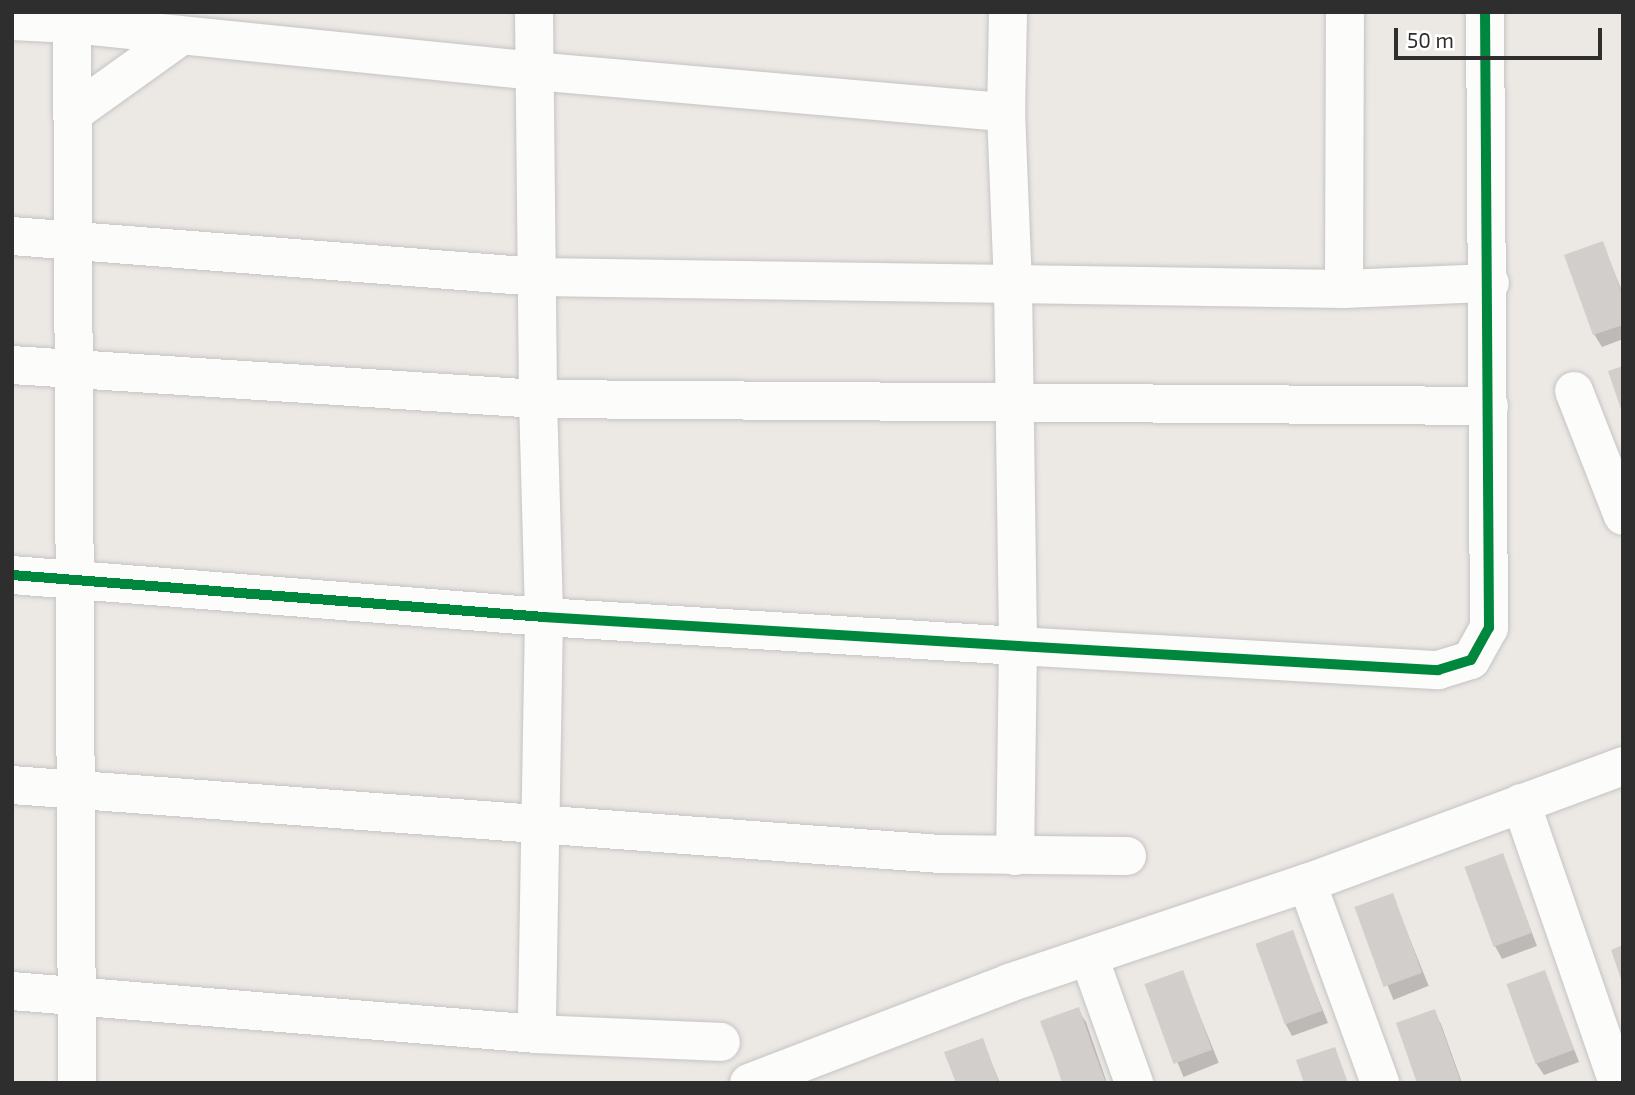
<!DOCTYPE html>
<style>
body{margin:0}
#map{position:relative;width:1635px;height:1095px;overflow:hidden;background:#ece8e4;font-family:"Exo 2",sans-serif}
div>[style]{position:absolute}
.shadow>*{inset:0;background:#0003;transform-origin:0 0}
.building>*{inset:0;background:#d1cecb;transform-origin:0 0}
.roads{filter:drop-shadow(0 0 2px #c5c4c5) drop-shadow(0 0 2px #c5c4c5)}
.minor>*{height:38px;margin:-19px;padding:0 19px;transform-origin:19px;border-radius:19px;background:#fcfcfb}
.cycleway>*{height:10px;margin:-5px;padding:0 5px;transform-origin:5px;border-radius:5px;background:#00873e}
span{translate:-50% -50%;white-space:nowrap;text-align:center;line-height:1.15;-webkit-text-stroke:6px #fff;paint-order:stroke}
.frame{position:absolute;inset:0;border:14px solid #2e2e2e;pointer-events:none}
.scale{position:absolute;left:1394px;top:28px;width:208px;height:32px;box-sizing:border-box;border:4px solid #2e2e2e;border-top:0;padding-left:9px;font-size:21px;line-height:24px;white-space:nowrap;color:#2e2e2e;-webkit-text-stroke:5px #fff;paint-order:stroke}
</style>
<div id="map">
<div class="shadow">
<div style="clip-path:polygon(1602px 243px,1623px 293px,1623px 339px,1602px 347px,1594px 334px)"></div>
<div style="clip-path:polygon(1502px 856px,1537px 946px,1502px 959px,1495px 946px)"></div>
<div style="left:1392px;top:895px;width:98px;height:38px;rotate:68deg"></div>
<div style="clip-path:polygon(1292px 933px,1328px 1023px,1292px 1036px,1285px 1023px)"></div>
<div style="left:1182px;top:972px;width:98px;height:38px;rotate:68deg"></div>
<div style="clip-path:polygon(1544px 972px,1579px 1062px,1544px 1075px,1536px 1063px)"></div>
<div style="clip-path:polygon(1078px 1010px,1086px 1022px,1107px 1083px,1064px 1083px)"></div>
<div style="clip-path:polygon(1434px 1011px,1441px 1024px,1462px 1083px,1419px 1083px)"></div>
<div style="clip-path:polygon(982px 1040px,1000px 1083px,957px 1083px)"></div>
</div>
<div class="building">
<div style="clip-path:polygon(1603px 241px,1623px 296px,1623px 325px,1593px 335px,1564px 255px)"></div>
<div style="clip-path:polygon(1623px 366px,1623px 412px,1622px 412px,1608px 371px)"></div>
<div style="left:1503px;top:853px;width:85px;height:41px;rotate:70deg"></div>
<div style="left:1393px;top:893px;width:85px;height:41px;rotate:70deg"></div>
<div style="left:1293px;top:930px;width:86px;height:40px;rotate:70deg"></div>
<div style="clip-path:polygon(1623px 945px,1623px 982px,1622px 982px,1611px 950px)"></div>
<div style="left:1183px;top:970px;width:85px;height:41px;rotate:70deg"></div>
<div style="left:1545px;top:970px;width:85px;height:41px;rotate:70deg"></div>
<div style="clip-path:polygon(1079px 1007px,1093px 1048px,1106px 1083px,1062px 1083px,1055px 1061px,1040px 1021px)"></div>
<div style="clip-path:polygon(1435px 1009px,1449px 1049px,1461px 1083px,1417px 1083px,1396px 1023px)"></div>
<div style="clip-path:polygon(983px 1038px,999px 1083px,956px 1083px,944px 1052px)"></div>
<div style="clip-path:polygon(1335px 1047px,1348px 1083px,1304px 1083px,1296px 1060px)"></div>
</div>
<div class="roads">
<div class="minor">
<div style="left:72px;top:12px;width:1071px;rotate:89.73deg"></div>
<div style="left:534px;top:12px;width:387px;rotate:89.4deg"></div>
<div style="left:538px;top:399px;width:218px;rotate:88.4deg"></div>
<div style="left:544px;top:617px;width:417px;rotate:91deg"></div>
<div style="left:1008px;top:12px;width:100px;rotate:91.1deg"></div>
<div style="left:1006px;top:112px;width:172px;rotate:87.7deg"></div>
<div style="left:1013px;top:284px;width:362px;rotate:89.2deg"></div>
<div style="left:1018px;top:646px;width:210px;rotate:90.8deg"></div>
<div style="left:12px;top:21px;width:60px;rotate:2.9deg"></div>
<div style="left:72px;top:24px;width:464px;rotate:5.8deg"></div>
<div style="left:534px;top:71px;width:474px;rotate:5deg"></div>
<div style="left:72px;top:114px;width:134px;rotate:-35.6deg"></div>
<div style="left:12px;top:236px;width:528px;rotate:4.46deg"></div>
<div style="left:538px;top:277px;width:806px;rotate:0.85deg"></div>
<div style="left:1344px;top:289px;width:146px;rotate:-2.4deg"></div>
<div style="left:1344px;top:289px;width:277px;rotate:-89.8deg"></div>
<div style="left:12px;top:365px;width:527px;rotate:3.7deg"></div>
<div style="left:538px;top:399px;width:951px;rotate:0.42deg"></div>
<div style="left:1574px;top:391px;width:134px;rotate:68.6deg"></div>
<div style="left:12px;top:575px;width:534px;rotate:4.51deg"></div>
<div style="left:544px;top:617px;width:475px;rotate:3.5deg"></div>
<div style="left:1018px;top:646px;width:421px;rotate:3.3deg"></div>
<div style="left:1438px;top:670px;width:34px;rotate:-17deg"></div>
<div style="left:1471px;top:660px;width:37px;rotate:-61deg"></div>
<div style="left:1489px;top:628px;width:616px;rotate:-90.37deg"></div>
<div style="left:12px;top:785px;width:931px;rotate:4.25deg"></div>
<div style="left:940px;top:854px;width:187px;rotate:0.6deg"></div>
<div style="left:1521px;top:803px;width:296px;rotate:70.9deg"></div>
<div style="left:1307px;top:883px;width:213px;rotate:69.9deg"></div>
<div style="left:1089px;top:957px;width:134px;rotate:70.3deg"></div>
<div style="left:12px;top:991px;width:527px;rotate:4.68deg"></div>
<div style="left:537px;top:1034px;width:184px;rotate:2.5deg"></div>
<div style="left:749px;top:1083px;width:279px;rotate:-21deg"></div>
<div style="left:1009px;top:983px;width:314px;rotate:-18.6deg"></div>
<div style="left:1307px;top:883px;width:337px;rotate:-20.3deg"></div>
</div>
</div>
<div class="cycleway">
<div style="left:12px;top:575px;width:534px;rotate:4.51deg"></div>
<div style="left:544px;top:617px;width:475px;rotate:3.5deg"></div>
<div style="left:1018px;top:646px;width:421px;rotate:3.3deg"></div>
<div style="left:1438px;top:670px;width:34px;rotate:-17deg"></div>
<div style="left:1471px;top:660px;width:37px;rotate:-61deg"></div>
<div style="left:1489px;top:628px;width:616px;rotate:-90.37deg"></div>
</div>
<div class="frame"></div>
<div class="scale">50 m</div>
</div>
